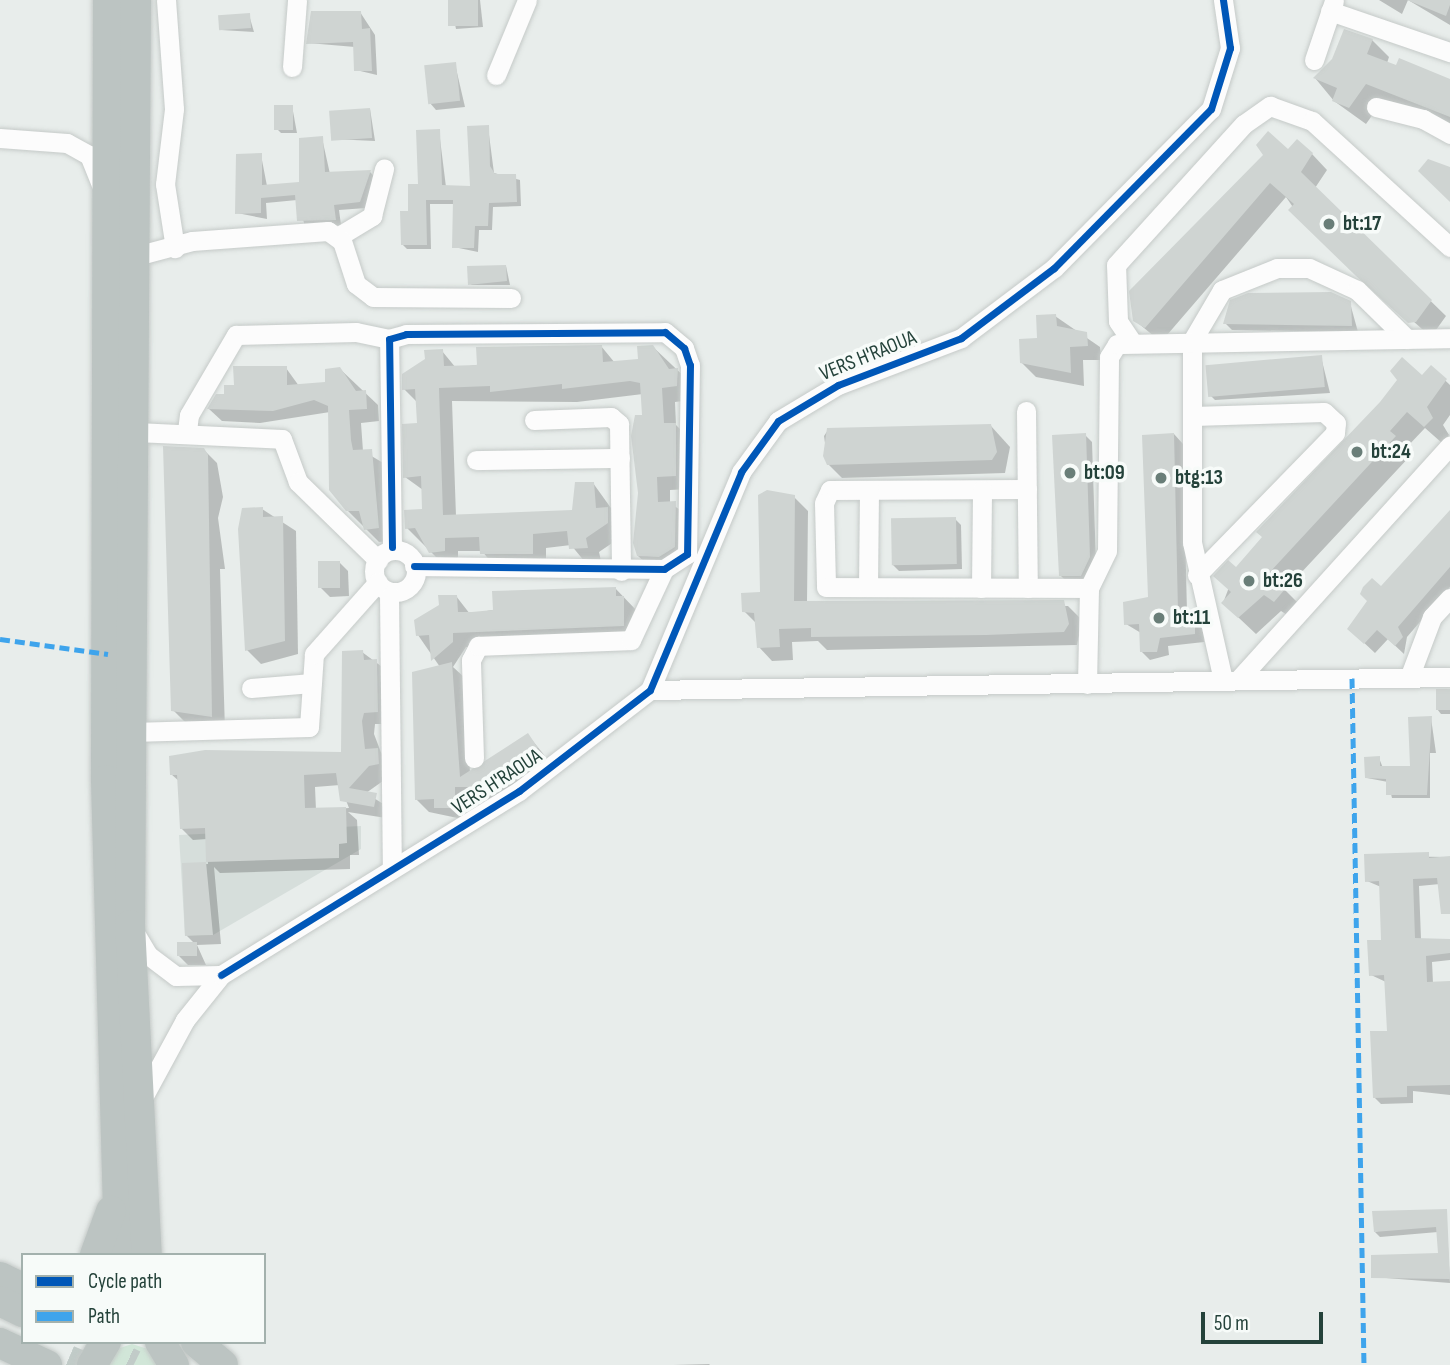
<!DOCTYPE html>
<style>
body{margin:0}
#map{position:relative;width:1450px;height:1365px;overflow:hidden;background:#e8edeb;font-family:"Sofia Sans Condensed",sans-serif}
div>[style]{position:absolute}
.built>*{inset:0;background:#d6dedb}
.green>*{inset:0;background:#d1e6d8}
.shadow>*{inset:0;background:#0003}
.building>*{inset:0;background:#cfd4d2;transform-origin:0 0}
.highway-tunnel>*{height:30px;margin-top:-15px;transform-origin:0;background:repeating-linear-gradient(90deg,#c1cbc8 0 30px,transparent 0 45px)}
.roads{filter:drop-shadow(0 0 2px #c5cac8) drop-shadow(0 0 2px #c5cac8)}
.minor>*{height:19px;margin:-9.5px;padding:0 9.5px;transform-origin:9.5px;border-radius:9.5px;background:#fcfcfc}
.minor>.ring{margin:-9.5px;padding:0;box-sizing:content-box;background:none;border:19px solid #fcfcfc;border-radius:50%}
.highway>*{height:30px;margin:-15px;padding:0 15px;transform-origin:15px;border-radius:15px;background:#bcc4c2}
.quiet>*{height:5px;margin-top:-2.5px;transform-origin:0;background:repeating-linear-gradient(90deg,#3ea4ec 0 10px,transparent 0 15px)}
.cycleway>*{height:7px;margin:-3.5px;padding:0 3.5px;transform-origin:3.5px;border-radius:3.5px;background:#0057b8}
.dots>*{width:19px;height:19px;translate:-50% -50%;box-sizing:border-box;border:4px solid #f7fbf9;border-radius:50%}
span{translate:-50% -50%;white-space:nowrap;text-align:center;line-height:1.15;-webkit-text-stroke:7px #f7fbf9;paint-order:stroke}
.poi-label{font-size:21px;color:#24423a;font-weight:700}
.left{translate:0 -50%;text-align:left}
.street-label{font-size:21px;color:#24423a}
.legend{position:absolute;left:21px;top:1253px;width:245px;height:91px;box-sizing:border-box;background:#f7fbf9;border:2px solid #a3b1ad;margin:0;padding:9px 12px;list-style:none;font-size:21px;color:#24423a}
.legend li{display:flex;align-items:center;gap:14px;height:35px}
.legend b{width:35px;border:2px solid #a3b1ad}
.scale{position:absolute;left:1201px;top:1312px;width:122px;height:32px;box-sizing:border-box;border:4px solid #24423a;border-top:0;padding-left:9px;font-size:21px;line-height:24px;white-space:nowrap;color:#24423a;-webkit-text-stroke:5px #f7fbf9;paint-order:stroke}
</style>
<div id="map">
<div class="built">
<div style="clip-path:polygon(361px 826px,361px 849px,213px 935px,185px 936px,179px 835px)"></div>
</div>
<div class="green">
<div style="clip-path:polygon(132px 1344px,151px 1350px,162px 1365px,103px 1365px,114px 1350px)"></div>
</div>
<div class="shadow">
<div style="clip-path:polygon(450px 0,480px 0,483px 27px,456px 29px)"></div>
<div style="clip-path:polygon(1379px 0,1450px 0,1450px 25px,1408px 0,1402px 14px)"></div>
<div style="clip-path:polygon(360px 12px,375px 35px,377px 75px,356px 70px,355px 47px,308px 43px)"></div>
<div style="clip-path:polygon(249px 15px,254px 32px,221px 30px)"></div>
<div style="clip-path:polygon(1372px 40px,1389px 57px,1387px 63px,1450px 80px,1450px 126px,1383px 100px,1366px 124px,1334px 101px,1315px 78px)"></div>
<div style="clip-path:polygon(455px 64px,465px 107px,436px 110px,430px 103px)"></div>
<div style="clip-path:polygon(292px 106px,297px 133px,281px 133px,277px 129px)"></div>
<div style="clip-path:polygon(370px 109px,375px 141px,332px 139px)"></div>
<div style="clip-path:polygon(488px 127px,494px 173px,520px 180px,521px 206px,493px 207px,492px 230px,479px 230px,478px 252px,454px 247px,455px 204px,430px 204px,431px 249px,407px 249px,402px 244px,409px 213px,439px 131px,446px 187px,472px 187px)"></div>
<div style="clip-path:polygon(322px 138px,330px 174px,370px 172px,376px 178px,366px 208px,339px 210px,341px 225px,305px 226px,297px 200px,266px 203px,267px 219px,237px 213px,261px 155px,267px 186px,301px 183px)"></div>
<div style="clip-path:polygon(1288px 151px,1312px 154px,1327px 170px,1315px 188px,1446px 316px,1431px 337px,1305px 225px,1286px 197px,1161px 342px,1138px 323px)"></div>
<div style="clip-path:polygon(506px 266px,510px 285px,470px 285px)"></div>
<div style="clip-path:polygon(1232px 301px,1350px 303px,1358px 332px,1232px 330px,1225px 323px)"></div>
<div style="clip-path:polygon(1055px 316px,1100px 347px,1101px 360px,1083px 360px,1084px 386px,1036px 377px,1022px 363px)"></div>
<div style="clip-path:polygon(601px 346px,615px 363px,640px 361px,652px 346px,691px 383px,691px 400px,675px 402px,676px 425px,689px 438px,689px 489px,670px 490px,670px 503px,689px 516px,688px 561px,652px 569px,638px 556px,643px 394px,577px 402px,452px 401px,456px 516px,574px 512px,593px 483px,621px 522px,621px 537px,599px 552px,601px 561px,585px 562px,571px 545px,546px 548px,546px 567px,495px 567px,482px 551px,458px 551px,458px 565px,445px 566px,407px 528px,424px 511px,423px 490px,405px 477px,419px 425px,418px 403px,404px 389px,442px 351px,456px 368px)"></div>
<div style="clip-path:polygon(1321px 357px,1330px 393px,1215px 400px,1208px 393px)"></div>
<div style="clip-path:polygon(1431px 367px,1450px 385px,1450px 415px,1443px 425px,1449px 435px,1442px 443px,1425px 428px,1406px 448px,1412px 454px,1285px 590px,1302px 607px,1292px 618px,1281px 611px,1256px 634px,1223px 603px,1236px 569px)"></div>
<div style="clip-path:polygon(286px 368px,299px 386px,327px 383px,340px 369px,378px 405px,379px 421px,361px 423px,363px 451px,385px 464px,391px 541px,379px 542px,347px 510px,330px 412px,260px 423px,222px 421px,209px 409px,236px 387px)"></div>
<div style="clip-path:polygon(991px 426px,1010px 447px,1005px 473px,842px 478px,828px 464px,824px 436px,828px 430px)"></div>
<div style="clip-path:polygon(1174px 434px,1183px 444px,1187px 612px,1203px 621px,1204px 642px,1168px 646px,1169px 655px,1150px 660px,1141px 651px,1141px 633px,1126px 624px,1150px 599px)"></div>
<div style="clip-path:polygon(1085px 435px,1092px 442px,1096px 564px,1088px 582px,1067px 582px,1060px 575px)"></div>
<div style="clip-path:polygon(203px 449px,217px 463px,223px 497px,218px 518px,225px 569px,220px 569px,225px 730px,187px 724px,173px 710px)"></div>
<div style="clip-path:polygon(794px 497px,808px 511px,807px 603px,1068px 606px,1082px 620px,1077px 645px,827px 650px,818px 641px,792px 642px,793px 660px,772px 661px,759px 647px,757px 624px,744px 611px,762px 594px)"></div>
<div style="clip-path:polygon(262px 509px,296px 531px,298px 654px,261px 664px,247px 650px)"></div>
<div style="clip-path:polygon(1450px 512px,1450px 587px,1407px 637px,1404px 654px,1388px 639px,1375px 653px,1360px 639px,1381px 588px)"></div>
<div style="clip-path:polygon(955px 519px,961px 525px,962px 569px,899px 571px,893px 565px)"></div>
<div style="clip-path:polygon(339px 562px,348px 571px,349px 596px,330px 597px,321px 588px)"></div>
<div style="clip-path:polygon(615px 588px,637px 611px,639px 636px,466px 647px,453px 667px,464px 677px,470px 772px,528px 735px,549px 761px,492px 799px,467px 799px,467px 820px,429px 812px,416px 799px,440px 667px,418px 635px,456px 596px,470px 614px)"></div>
<div style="clip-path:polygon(evenodd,362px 652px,389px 672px,389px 724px,375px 724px,374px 734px,390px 776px,366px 793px,388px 807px,386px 818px,348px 812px,357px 820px,359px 855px,350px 855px,350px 869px,220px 873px,214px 867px,221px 944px,197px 945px,206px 965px,188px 965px,179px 956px,195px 944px,187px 936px,184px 865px,208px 864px,207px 839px,193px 840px,181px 828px,180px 782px,171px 774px,343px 754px,362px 652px,340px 785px,349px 808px,316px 810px,315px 787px,340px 785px)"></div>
<div style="clip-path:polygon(1450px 690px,1450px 714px,1441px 714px,1437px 709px)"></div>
<div style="clip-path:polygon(1431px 718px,1436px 753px,1430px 753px,1430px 798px,1392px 798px,1388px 782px,1367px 778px,1379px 758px,1383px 768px,1412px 767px)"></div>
<div style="clip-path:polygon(1366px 856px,1450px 857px,1450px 900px,1440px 884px,1419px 886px,1421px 939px,1450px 939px,1450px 960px,1432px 962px,1433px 983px,1450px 982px,1450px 1095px,1413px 1091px,1413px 1103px,1381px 1104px,1374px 1097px,1389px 1032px,1386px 982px,1371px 975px,1383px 941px,1381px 887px,1367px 881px)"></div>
<div style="clip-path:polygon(1446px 1210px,1450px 1283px,1373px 1277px,1440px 1254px,1438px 1232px,1380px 1237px,1375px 1232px)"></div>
<div style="clip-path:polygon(709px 1364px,710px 1365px,673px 1365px)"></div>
</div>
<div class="building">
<div style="left:448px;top:0;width:30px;height:26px"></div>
<div style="clip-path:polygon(1407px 0,1450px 0,1450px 5px,1446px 16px)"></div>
<div style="clip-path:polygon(311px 11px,361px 11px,362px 29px,370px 28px,372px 71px,354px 71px,353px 42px,306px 44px)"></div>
<div style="left:250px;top:13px;width:15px;height:32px;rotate:86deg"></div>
<div style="clip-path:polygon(1344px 29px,1373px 39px,1367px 54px,1396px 65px,1399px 58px,1450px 79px,1450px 117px,1366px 84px,1349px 108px,1332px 101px,1337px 88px,1313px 78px,1332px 59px)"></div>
<div style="left:456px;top:62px;width:39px;height:32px;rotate:84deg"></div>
<div style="left:274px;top:105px;width:19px;height:25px"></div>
<div style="left:370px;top:108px;width:30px;height:41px;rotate:86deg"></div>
<div style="clip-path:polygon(489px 125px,490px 166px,495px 174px,516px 174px,517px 202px,489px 203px,488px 226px,475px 226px,474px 248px,452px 248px,453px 200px,426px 200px,427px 245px,401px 245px,400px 211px,408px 211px,408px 184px,418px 184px,416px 130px,440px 129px,442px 185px,470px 186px,467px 126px)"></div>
<div style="clip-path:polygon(1268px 131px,1288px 149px,1297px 139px,1313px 153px,1301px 172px,1432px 300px,1416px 322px,1408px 323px,1356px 276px,1288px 210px,1294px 204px,1270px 183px,1145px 328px,1133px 321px,1129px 291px,1263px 155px,1256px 145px)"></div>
<div style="clip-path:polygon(323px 136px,325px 172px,371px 170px,360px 202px,334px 205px,336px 220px,297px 221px,295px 195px,261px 198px,261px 213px,235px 214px,236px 154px,262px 153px,262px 185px,299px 182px,299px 138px)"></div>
<div style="clip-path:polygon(1428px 159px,1450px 167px,1450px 202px,1418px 171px)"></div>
<div style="clip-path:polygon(506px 265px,507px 281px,468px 285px,467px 266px)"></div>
<div style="clip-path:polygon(1331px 292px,1351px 301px,1352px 326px,1223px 324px,1230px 300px,1248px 293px)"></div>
<div style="clip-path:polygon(1056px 314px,1057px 326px,1087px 332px,1088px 346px,1070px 347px,1071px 373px,1020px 363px,1019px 339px,1037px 338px,1036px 315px)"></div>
<div style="clip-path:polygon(602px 345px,603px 362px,638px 359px,637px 346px,653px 345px,669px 369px,678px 368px,677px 386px,662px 388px,664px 423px,676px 423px,676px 476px,657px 477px,658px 502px,676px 501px,675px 547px,659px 557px,637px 556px,633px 543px,638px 493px,631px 436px,635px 415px,642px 415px,640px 383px,630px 381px,562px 389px,562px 384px,490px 392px,490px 386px,439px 388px,443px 515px,572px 510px,575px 482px,594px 482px,596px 508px,608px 507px,608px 523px,586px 538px,588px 548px,569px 549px,567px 531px,533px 534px,533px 554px,480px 554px,479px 537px,445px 538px,445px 551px,429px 553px,415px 528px,405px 529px,404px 510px,422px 509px,421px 476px,403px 478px,402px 424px,417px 423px,415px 389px,402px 390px,402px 374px,425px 359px,424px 350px,443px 349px,444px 366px,477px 365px,476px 347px)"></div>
<div style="left:1322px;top:355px;width:32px;height:117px;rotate:85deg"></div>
<div style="clip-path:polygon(1402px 357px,1422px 375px,1431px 365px,1447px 379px,1427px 407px,1433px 418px,1424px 427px,1407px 412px,1390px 431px,1396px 436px,1269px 573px,1286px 588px,1274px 602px,1264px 595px,1238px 618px,1221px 603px,1231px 592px,1213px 576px,1228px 560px,1236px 567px,1262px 537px,1256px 532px,1380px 402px,1397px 380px,1390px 371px)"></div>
<div style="clip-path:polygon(233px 366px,287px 366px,287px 385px,325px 382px,325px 369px,340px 367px,356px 391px,366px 390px,367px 409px,349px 410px,351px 440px,353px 450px,372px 449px,379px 528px,364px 530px,359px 511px,346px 511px,329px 490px,328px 406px,314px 400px,273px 411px,207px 409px,216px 394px,224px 394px,224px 385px,234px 385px)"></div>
<div style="clip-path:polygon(991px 424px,997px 452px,992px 460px,827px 465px,823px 456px,827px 428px)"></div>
<div style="clip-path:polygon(1086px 433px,1090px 557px,1081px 576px,1059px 576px,1052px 435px)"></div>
<div style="clip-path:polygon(1174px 433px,1178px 611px,1195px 610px,1195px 634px,1160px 638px,1157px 652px,1140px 652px,1139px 624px,1124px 625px,1123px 602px,1148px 597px,1142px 435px)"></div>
<div style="clip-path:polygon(163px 446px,204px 448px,208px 455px,212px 717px,171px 711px)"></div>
<div style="clip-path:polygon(767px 490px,795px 495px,794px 601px,1064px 600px,1069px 624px,1064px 632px,986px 635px,811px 637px,811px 628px,779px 629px,780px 647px,757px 648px,754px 613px,742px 612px,741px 593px,760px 592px,758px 495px)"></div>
<div style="clip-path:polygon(263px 507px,263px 517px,283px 516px,285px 641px,245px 651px,238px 529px,242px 508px)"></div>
<div style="clip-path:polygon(1450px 510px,1450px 567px,1398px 627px,1403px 637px,1395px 646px,1377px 630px,1364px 644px,1347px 629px,1367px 601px,1360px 594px,1363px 587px,1372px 578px,1381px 586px)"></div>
<div style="left:956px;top:517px;width:47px;height:65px;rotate:89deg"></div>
<div style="left:318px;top:561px;width:22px;height:27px"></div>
<div style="clip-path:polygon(616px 587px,616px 596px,624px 596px,624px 626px,453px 633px,453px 642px,431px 661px,429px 635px,416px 636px,414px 620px,439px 605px,438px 595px,457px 595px,458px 612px,472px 612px,493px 610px,492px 591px)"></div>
<div style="clip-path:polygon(363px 650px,364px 660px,377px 659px,378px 712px,364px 713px,362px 721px,365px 749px,378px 748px,379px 764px,369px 766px,349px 788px,377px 793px,374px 807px,340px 801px,336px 773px,304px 775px,305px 808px,346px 807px,347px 843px,339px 844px,339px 858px,206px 862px,205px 828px,180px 829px,177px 775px,170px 775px,169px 756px,205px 750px,341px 752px,342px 651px)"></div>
<div style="clip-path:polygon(452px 662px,460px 777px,528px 733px,538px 748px,479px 787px,455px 787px,455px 808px,434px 808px,434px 799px,415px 800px,412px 672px)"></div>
<div style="left:1436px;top:689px;width:14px;height:21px"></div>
<div style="clip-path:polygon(1432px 716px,1427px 795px,1386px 795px,1386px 779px,1365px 778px,1364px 757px,1380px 756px,1380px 766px,1410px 766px,1408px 717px)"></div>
<div style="clip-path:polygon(1429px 852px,1429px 858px,1450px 856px,1450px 914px,1441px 914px,1437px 878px,1413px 879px,1415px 938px,1450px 939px,1450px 953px,1426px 956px,1427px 982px,1450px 981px,1450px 1085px,1407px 1086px,1407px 1097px,1373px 1098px,1370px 1031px,1387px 1031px,1384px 975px,1369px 976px,1367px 940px,1381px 940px,1379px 881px,1365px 882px,1364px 854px)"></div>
<div style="clip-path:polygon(206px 862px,213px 935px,185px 936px,182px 863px)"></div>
<div style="left:197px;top:942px;width:14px;height:20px;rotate:90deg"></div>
<div style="clip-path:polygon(1447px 1209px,1450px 1279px,1371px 1278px,1371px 1255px,1438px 1253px,1436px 1227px,1374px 1232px,1372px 1211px)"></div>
</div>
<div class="highway-tunnel">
<div style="left:87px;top:1342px;width:52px;rotate:26.1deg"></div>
<div style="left:68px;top:1360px;width:13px;rotate:23deg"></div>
</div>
<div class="roads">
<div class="minor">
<div style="left:166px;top:0;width:109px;rotate:85.8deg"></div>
<div style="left:174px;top:109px;width:76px;rotate:96.8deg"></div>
<div style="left:165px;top:184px;width:65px;rotate:81.1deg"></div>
<div style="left:1330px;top:11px;width:127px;rotate:18.9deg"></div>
<div style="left:1314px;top:60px;width:62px;rotate:-71.3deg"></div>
<div style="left:292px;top:67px;width:67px;rotate:-85.7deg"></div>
<div style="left:496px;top:75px;width:81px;rotate:-67.5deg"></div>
<div style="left:1376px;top:107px;width:49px;rotate:14.3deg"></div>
<div style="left:1423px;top:119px;width:31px;rotate:29deg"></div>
<div style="left:0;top:138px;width:67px;rotate:4.3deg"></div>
<div style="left:67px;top:143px;width:25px;rotate:29deg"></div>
<div style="left:89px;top:155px;width:35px;rotate:68deg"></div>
<div style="left:339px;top:236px;width:39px;rotate:-31deg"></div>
<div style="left:372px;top:216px;width:49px;rotate:-75.7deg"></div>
<div style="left:136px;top:256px;width:58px;rotate:-15deg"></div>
<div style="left:192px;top:241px;width:136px;rotate:-4.2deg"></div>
<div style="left:328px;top:231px;width:17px;rotate:36deg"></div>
<div style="left:342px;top:241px;width:45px;rotate:72deg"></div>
<div style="left:356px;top:284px;width:21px;rotate:37deg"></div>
<div style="left:373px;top:297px;width:138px;rotate:0.4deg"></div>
<div style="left:1132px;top:342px;width:25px;rotate:-124deg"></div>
<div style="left:1118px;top:321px;width:56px;rotate:-92deg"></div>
<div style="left:1116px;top:265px;width:190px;rotate:-47.8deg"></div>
<div style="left:1244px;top:124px;width:32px;rotate:-35deg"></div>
<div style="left:1270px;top:106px;width:45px;rotate:19.7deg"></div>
<div style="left:1312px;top:121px;width:187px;rotate:42.4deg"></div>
<div style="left:1026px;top:411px;width:177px;rotate:89.4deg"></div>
<div style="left:1193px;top:416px;width:131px;rotate:-1.7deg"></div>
<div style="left:1324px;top:412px;width:16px;rotate:43deg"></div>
<div style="left:1336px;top:423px;width:10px;rotate:96deg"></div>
<div style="left:1335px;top:433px;width:198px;rotate:134.2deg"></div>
<div style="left:534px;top:420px;width:77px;rotate:-2.2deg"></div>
<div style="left:611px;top:417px;width:11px;rotate:41deg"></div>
<div style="left:619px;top:424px;width:147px;rotate:89.2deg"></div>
<div style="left:187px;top:431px;width:16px;rotate:-83deg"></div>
<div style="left:189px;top:415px;width:93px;rotate:-59.6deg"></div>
<div style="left:236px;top:335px;width:120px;rotate:-1.4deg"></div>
<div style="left:356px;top:332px;width:34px;rotate:12deg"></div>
<div style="left:136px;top:432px;width:146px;rotate:2.7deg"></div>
<div style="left:282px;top:439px;width:46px;rotate:69.6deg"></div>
<div style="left:298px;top:482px;width:112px;rotate:44.3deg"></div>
<div style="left:476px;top:460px;width:144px;rotate:-0.8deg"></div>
<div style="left:1027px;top:489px;width:197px;rotate:179.7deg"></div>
<div style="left:830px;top:490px;width:14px;rotate:115deg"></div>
<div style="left:824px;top:503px;width:84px;rotate:88.6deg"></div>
<div style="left:826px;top:587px;width:263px;rotate:0.2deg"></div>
<div style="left:392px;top:547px;width:208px;rotate:-90.8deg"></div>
<div style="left:389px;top:339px;width:18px;rotate:-16deg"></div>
<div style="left:406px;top:334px;width:259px;rotate:-0.4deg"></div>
<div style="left:665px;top:332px;width:25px;rotate:40deg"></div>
<div style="left:684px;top:348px;width:18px;rotate:71deg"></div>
<div style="left:690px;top:365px;width:189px;rotate:90.9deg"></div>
<div style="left:687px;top:554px;width:27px;rotate:147deg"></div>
<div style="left:664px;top:569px;width:250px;rotate:-179.3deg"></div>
<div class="ring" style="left:374px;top:550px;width:23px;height:23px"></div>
<div style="left:868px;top:587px;width:97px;rotate:-89.4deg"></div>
<div style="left:981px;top:588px;width:98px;rotate:-89.4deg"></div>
<div style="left:389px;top:594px;width:275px;rotate:89.4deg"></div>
<div style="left:1409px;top:678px;width:65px;rotate:-69.3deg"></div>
<div style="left:1432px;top:617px;width:26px;rotate:-47deg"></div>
<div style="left:1223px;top:680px;width:141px;rotate:-102.7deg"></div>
<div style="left:1192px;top:542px;width:201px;rotate:-90deg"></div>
<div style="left:1192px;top:341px;width:59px;rotate:-59.5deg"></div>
<div style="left:1222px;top:290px;width:59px;rotate:-21.8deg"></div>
<div style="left:1277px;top:268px;width:32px"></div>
<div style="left:1309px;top:268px;width:53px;rotate:24.6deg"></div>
<div style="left:1357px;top:290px;width:70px;rotate:44.4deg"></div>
<div style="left:1238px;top:680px;width:316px;rotate:-47.9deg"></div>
<div style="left:1087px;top:684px;width:96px;rotate:-88.8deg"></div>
<div style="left:1089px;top:588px;width:41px;rotate:-64.1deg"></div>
<div style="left:1107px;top:551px;width:194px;rotate:-89.4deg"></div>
<div style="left:1109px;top:357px;width:15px;rotate:-58deg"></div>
<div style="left:1117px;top:344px;width:333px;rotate:-1deg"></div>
<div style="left:251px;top:688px;width:61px;rotate:-4.7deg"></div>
<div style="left:650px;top:690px;width:800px;rotate:-0.93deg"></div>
<div style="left:131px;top:732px;width:178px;rotate:-1.6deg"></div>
<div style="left:309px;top:727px;width:73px;rotate:-86.1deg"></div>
<div style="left:314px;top:654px;width:96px;rotate:-48.4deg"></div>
<div style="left:474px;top:758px;width:98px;rotate:-91.8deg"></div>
<div style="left:471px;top:660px;width:16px;rotate:-63deg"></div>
<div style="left:478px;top:646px;width:153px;rotate:-2.2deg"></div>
<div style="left:631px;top:640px;width:78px;rotate:-65.1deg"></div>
<div style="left:133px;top:930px;width:29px;rotate:59deg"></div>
<div style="left:148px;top:955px;width:35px;rotate:37deg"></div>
<div style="left:176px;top:976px;width:45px;rotate:-1.3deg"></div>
<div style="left:221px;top:975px;width:58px;rotate:128.7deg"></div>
<div style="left:185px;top:1020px;width:92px;rotate:118.5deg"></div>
<div style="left:221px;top:975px;width:350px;rotate:-31.7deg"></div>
<div style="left:519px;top:791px;width:165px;rotate:-37.6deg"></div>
<div style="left:650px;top:690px;width:236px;rotate:-67.3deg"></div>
<div style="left:741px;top:472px;width:63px;rotate:-54deg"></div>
<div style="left:778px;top:421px;width:70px;rotate:-31deg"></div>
<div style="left:838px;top:385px;width:132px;rotate:-20.9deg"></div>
<div style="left:961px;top:338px;width:116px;rotate:-37deg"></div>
<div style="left:1054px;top:268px;width:223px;rotate:-45.4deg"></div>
<div style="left:1211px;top:109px;width:64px;rotate:-72.7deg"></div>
<div style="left:1230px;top:48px;width:49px;rotate:-98.3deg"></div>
</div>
<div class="highway">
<div style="left:108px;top:0;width:780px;rotate:90.15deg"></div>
<div style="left:106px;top:780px;width:475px;rotate:88.4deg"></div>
<div style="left:136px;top:0;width:925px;rotate:90.37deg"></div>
<div style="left:130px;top:925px;width:330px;rotate:87.1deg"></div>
<div style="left:95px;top:1255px;width:47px;rotate:-70deg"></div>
<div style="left:0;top:1277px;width:25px;rotate:26deg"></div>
<div style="left:0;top:1301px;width:25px;rotate:26deg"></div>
<div style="left:160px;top:1342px;width:27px;rotate:59deg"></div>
<div style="left:196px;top:1342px;width:35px;rotate:40deg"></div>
<div style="left:0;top:1343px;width:52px;rotate:25.1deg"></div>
<div style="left:92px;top:1365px;width:27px;rotate:-59deg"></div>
</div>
</div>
<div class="quiet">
<div style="left:0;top:639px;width:109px;rotate:7.9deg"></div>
<div style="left:1352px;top:678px;width:687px;rotate:89deg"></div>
</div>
<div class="cycleway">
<div style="left:392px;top:547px;width:208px;rotate:-90.8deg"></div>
<div style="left:389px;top:339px;width:18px;rotate:-16deg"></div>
<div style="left:406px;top:334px;width:259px;rotate:-0.4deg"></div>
<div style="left:665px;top:332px;width:25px;rotate:40deg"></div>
<div style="left:684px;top:348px;width:18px;rotate:71deg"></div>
<div style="left:690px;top:365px;width:189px;rotate:90.9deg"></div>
<div style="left:687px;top:554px;width:27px;rotate:147deg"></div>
<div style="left:664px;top:569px;width:250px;rotate:-179.3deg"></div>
<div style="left:221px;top:975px;width:350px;rotate:-31.7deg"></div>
<div style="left:519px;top:791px;width:165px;rotate:-37.6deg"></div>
<div style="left:650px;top:690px;width:236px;rotate:-67.3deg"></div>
<div style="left:741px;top:472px;width:63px;rotate:-54deg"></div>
<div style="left:778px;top:421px;width:70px;rotate:-31deg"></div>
<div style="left:838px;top:385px;width:132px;rotate:-20.9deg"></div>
<div style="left:961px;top:338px;width:116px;rotate:-37deg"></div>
<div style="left:1054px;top:268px;width:223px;rotate:-45.4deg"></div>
<div style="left:1211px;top:109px;width:64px;rotate:-72.7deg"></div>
<div style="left:1230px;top:48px;width:49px;rotate:-98.3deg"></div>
</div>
<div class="dots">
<div style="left:1329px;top:224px;background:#697e78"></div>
<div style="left:1357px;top:452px;background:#697e78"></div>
<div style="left:1070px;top:473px;background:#697e78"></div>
<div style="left:1161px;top:478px;background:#697e78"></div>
<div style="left:1249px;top:581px;background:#697e78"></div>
<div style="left:1159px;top:618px;background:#697e78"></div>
</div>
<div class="poi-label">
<span class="left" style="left:1343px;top:224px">bt:17</span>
<span class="left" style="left:1371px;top:452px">bt:24</span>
<span class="left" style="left:1084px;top:473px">bt:09</span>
<span class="left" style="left:1175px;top:478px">btg:13</span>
<span class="left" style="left:1263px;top:581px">bt:26</span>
<span class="left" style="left:1173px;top:618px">bt:11</span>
</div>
<div class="street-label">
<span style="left:868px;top:356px;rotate:-22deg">VERS H'RAOUA</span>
<span style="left:497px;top:782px;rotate:-33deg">VERS H'RAOUA</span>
</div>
<ul class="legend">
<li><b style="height:9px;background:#0057b8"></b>Cycle path</li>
<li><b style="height:9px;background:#3ea4ec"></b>Path</li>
</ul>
<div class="scale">50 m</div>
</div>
